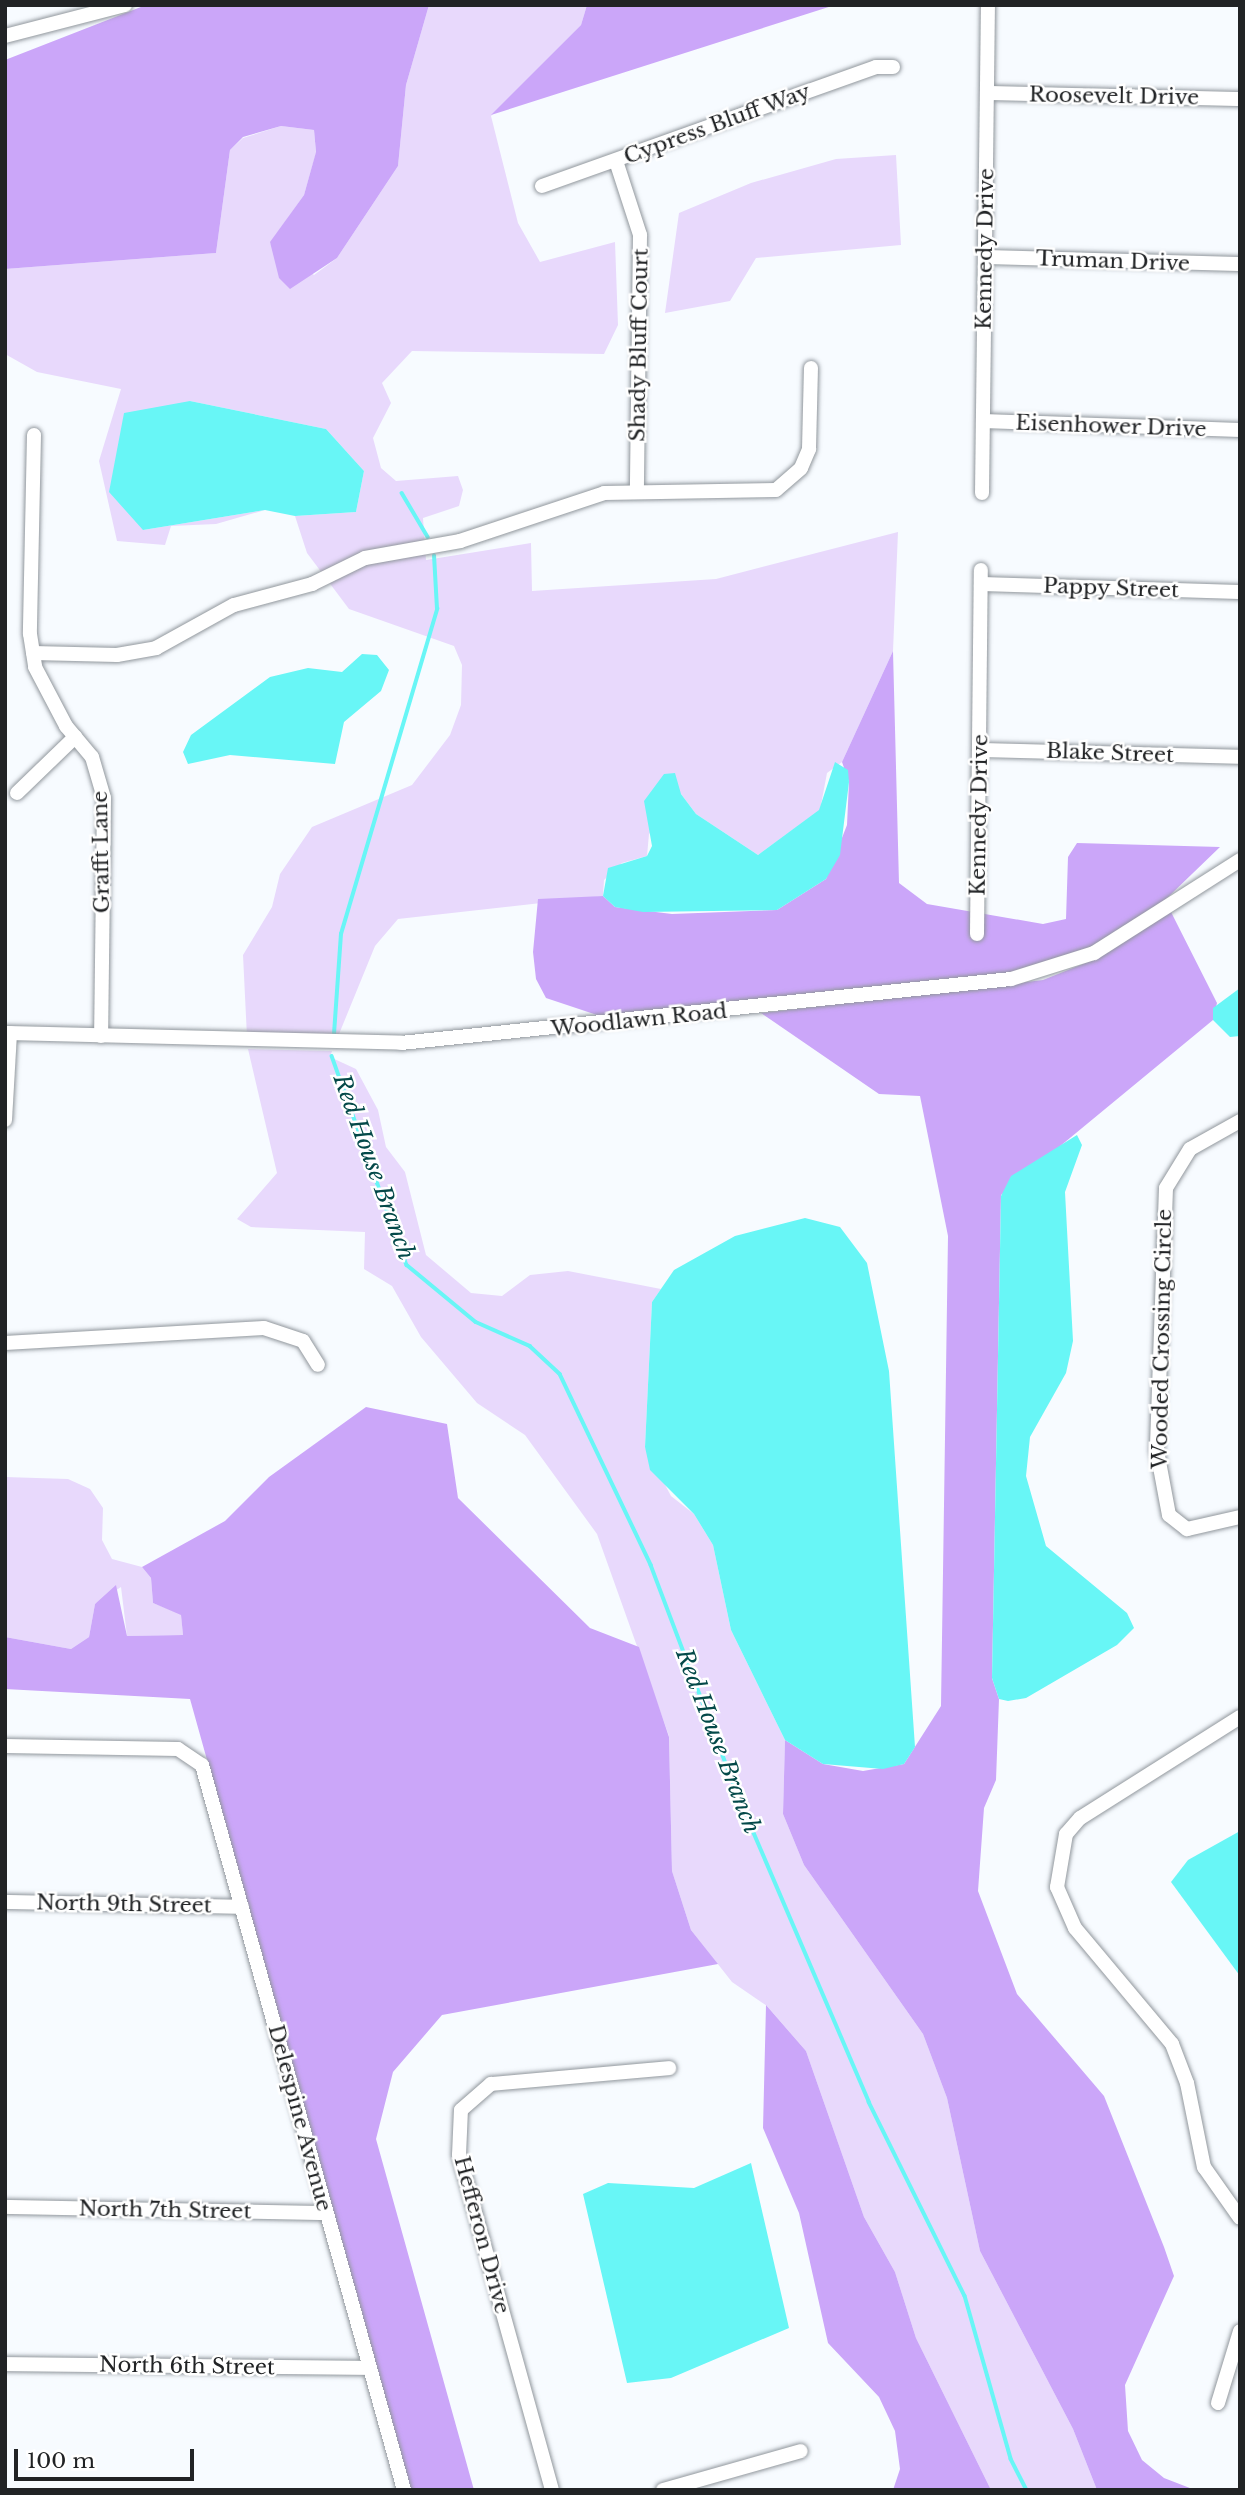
<!DOCTYPE html>
<style>
body{margin:0}
#map{position:relative;width:1245px;height:2495px;overflow:hidden;background:#f7fbff;font-family:"Libre Baskerville",serif}
div>[style]{position:absolute}
.green>*{inset:0;background:#e8d9fc}
.forest>*{inset:0;background:#cba6f9}
.water>*{inset:0;background:#68f6f6}
.stream>*{height:3.5px;margin:-1.75px;padding:0 1.75px;transform-origin:1.75px;border-radius:1.75px;background:#68f6f6}
.roads{filter:drop-shadow(0 0 2px #91979d) drop-shadow(0 0 2px #91979d)}
.minor>*{height:14px;margin:-7px;padding:0 7px;transform-origin:7px;border-radius:7px;background:#fff}
span{translate:-50% -50%;white-space:nowrap;text-align:center;line-height:1.15;-webkit-text-stroke:5px #fff;paint-order:stroke}
.street-label{font-size:21px;color:#212325}
.water-label{font-size:23px;color:#044949;font-style:italic}
.frame{position:absolute;inset:0;border:7px solid #212325;pointer-events:none}
.scale{position:absolute;left:14px;top:2449px;width:180px;height:32px;box-sizing:border-box;border:4px solid #212325;border-top:0;padding-left:9px;font-size:21px;line-height:24px;white-space:nowrap;color:#212325;-webkit-text-stroke:5px #fff;paint-order:stroke}
</style>
<div id="map">
<div class="green">
<div style="clip-path:polygon(429px 5px,587px 5px,581px 25px,491px 116px,518px 223px,540px 262px,615px 242px,618px 325px,604px 354px,412px 351px,382px 383px,391px 403px,373px 438px,381px 468px,396px 481px,458px 476px,463px 490px,459px 506px,423px 518px,426px 560px,531px 543px,532px 591px,716px 579px,898px 532px,893px 651px,842px 762px,827px 773px,820px 810px,758px 855px,696px 814px,681px 794px,649px 834px,647px 856px,622px 863px,604px 880px,603px 896px,398px 919px,375px 946px,337px 1039px,247px 1037px,243px 955px,272px 907px,280px 874px,312px 827px,412px 785px,450px 735px,461px 705px,462px 665px,454px 646px,349px 609px,307px 553px,295px 516px,356px 512px,364px 471px,326px 429px,190px 401px,143px 530px,265px 510px,216px 524px,171px 526px,165px 545px,117px 541px,99px 461px,121px 389px,37px 372px,5px 354px,5px 269px,216px 253px,230px 150px,243px 138px,281px 126px,314px 130px,316px 153px,304px 195px,270px 243px,314px 275px,337px 258px,398px 166px,406px 85px)"></div>
<div style="clip-path:polygon(896px 155px,901px 245px,756px 258px,730px 301px,665px 313px,679px 213px,751px 183px,836px 159px)"></div>
<div style="clip-path:polygon(248px 1049px,332px 1051px,330px 1057px,356px 1069px,378px 1110px,386px 1147px,405px 1172px,426px 1255px,471px 1293px,502px 1296px,530px 1275px,568px 1271px,661px 1289px,652px 1302px,645px 1447px,671px 1496px,694px 1514px,713px 1545px,731px 1630px,785px 1740px,783px 1814px,804px 1865px,923px 2034px,947px 2098px,980px 2251px,1073px 2429px,1097px 2490px,991px 2490px,916px 2338px,895px 2272px,864px 2217px,806px 2051px,767px 2006px,732px 1982px,691px 1930px,672px 1871px,669px 1736px,597px 1534px,525px 1435px,477px 1403px,421px 1337px,392px 1286px,364px 1269px,365px 1232px,251px 1227px,237px 1219px,277px 1173px)"></div>
<div style="clip-path:polygon(5px 1477px,68px 1479px,90px 1489px,103px 1508px,102px 1540px,112px 1559px,142px 1567px,151px 1578px,153px 1603px,181px 1614px,183px 1635px,127px 1636px,121px 1587px,95px 1604px,89px 1637px,71px 1649px,5px 1637px)"></div>
</div>
<div class="forest">
<div style="clip-path:polygon(146px 5px,429px 5px,406px 85px,398px 166px,337px 258px,290px 289px,279px 278px,270px 242px,304px 195px,316px 152px,314px 130px,281px 126px,243px 137px,230px 150px,216px 253px,5px 269px,5px 60px)"></div>
<div style="clip-path:polygon(587px 5px,835px 5px,491px 115px,581px 25px)"></div>
<div style="clip-path:polygon(893px 651px,899px 883px,927px 904px,1043px 924px,1066px 919px,1068px 857px,1077px 843px,1220px 847px,1165px 900px,1090px 948px,1010px 973px,603px 1017px,546px 998px,536px 979px,533px 952px,538px 899px,603px 896px,615px 907px,672px 914px,777px 910px,826px 879px,847px 825px,849px 782px,842px 762px)"></div>
<div style="clip-path:polygon(1171px 912px,1217px 1003px,1213px 1020px,1001px 1195px,992px 1678px,999px 1699px,996px 1780px,984px 1808px,978px 1891px,1017px 1994px,1104px 2096px,1164px 2247px,1174px 2276px,1125px 2385px,1128px 2431px,1142px 2460px,1164px 2478px,1195px 2490px,1097px 2490px,1073px 2429px,980px 2251px,947px 2098px,923px 2034px,804px 1865px,783px 1814px,785px 1740px,823px 1764px,863px 1771px,904px 1764px,941px 1706px,948px 1236px,920px 1096px,879px 1094px,761px 1013px,1043px 980px,1098px 958px)"></div>
<div style="clip-path:polygon(366px 1407px,447px 1424px,458px 1498px,590px 1628px,639px 1647px,669px 1737px,672px 1871px,691px 1930px,718px 1964px,442px 2015px,393px 2072px,376px 2139px,474px 2490px,411px 2490px,190px 1699px,5px 1689px,5px 1637px,71px 1649px,89px 1637px,95px 1604px,116px 1585px,127px 1636px,183px 1635px,181px 1615px,153px 1603px,151px 1578px,142px 1567px,225px 1521px,269px 1477px)"></div>
<div style="clip-path:polygon(766px 2005px,806px 2051px,864px 2217px,895px 2272px,916px 2338px,991px 2490px,893px 2490px,900px 2469px,895px 2431px,879px 2397px,828px 2343px,799px 2213px,763px 2128px)"></div>
</div>
<div class="water">
<div style="clip-path:polygon(190px 401px,326px 429px,364px 471px,356px 512px,295px 516px,265px 510px,143px 530px,109px 492px,124px 413px)"></div>
<div style="clip-path:polygon(362px 654px,377px 655px,389px 670px,381px 691px,344px 722px,335px 764px,230px 755px,188px 764px,183px 752px,191px 735px,270px 677px,308px 668px,342px 672px)"></div>
<div style="clip-path:polygon(835px 762px,848px 770px,849px 782px,840px 855px,826px 879px,777px 910px,643px 912px,615px 907px,603px 896px,608px 868px,647px 856px,652px 846px,644px 801px,664px 774px,675px 773px,681px 794px,696px 814px,758px 855px,819px 810px)"></div>
<div style="clip-path:polygon(1240px 988px,1240px 1036px,1230px 1037px,1213px 1020px,1213px 1008px)"></div>
<div style="clip-path:polygon(1077px 1135px,1082px 1145px,1065px 1192px,1073px 1341px,1066px 1373px,1030px 1437px,1026px 1476px,1046px 1546px,1127px 1613px,1134px 1628px,1117px 1645px,1026px 1698px,1008px 1701px,999px 1699px,992px 1678px,1001px 1196px,1011px 1176px)"></div>
<div style="clip-path:polygon(805px 1218px,840px 1227px,867px 1263px,889px 1371px,915px 1747px,904px 1764px,883px 1769px,823px 1764px,785px 1740px,731px 1630px,713px 1545px,694px 1514px,650px 1470px,645px 1447px,652px 1302px,674px 1270px,735px 1236px)"></div>
<div style="clip-path:polygon(1240px 1831px,1240px 1976px,1171px 1882px,1188px 1860px)"></div>
<div style="clip-path:polygon(751px 2163px,789px 2328px,671px 2378px,627px 2383px,583px 2194px,608px 2183px,694px 2188px)"></div>
</div>
<div class="stream">
<div style="left:402px;top:493px;width:51px;rotate:59.4deg"></div>
<div style="left:334px;top:1034px;width:100px;rotate:-86deg"></div>
<div style="left:341px;top:934px;width:339px;rotate:-73.5deg"></div>
<div style="left:437px;top:609px;width:53px;rotate:-93.2deg"></div>
<div style="left:332px;top:1056px;width:222px;rotate:70.3deg"></div>
<div style="left:407px;top:1265px;width:89px;rotate:39.6deg"></div>
<div style="left:476px;top:1322px;width:59px;rotate:24deg"></div>
<div style="left:530px;top:1346px;width:41px;rotate:43deg"></div>
<div style="left:560px;top:1374px;width:212px;rotate:64.5deg"></div>
<div style="left:651px;top:1565px;width:249px;rotate:69.3deg"></div>
<div style="left:739px;top:1798px;width:331px;rotate:66.8deg"></div>
<div style="left:869px;top:2102px;width:216px;rotate:63.7deg"></div>
<div style="left:965px;top:2296px;width:169px;rotate:74.2deg"></div>
<div style="left:1011px;top:2459px;width:35px;rotate:63deg"></div>
</div>
<div class="roads">
<div class="minor">
<div style="left:5px;top:36px;width:124px;rotate:-14.5deg"></div>
<div style="left:987px;top:93px;width:253px;rotate:1.4deg"></div>
<div style="left:616px;top:161px;width:78px;rotate:72deg"></div>
<div style="left:640px;top:235px;width:255px;rotate:90.7deg"></div>
<div style="left:542px;top:186px;width:355px;rotate:-19.6deg"></div>
<div style="left:876px;top:67px;width:17px"></div>
<div style="left:985px;top:257px;width:255px;rotate:1.6deg"></div>
<div style="left:983px;top:421px;width:257px;rotate:2deg"></div>
<div style="left:34px;top:435px;width:199px;rotate:91.2deg"></div>
<div style="left:30px;top:634px;width:33px;rotate:81deg"></div>
<div style="left:35px;top:667px;width:67px;rotate:62.3deg"></div>
<div style="left:66px;top:726px;width:40px;rotate:50deg"></div>
<div style="left:92px;top:757px;width:43px;rotate:73.7deg"></div>
<div style="left:104px;top:798px;width:238px;rotate:90.7deg"></div>
<div style="left:982px;top:493px;width:488px;rotate:-89.3deg"></div>
<div style="left:981px;top:584px;width:259px;rotate:1.8deg"></div>
<div style="left:33px;top:653px;width:84px;rotate:1.4deg"></div>
<div style="left:117px;top:655px;width:40px;rotate:-10deg"></div>
<div style="left:156px;top:648px;width:89px;rotate:-28.9deg"></div>
<div style="left:234px;top:605px;width:81px;rotate:-15.1deg"></div>
<div style="left:312px;top:584px;width:59px;rotate:-26.1deg"></div>
<div style="left:365px;top:558px;width:97px;rotate:-10.1deg"></div>
<div style="left:460px;top:541px;width:152px;rotate:-18.4deg"></div>
<div style="left:604px;top:493px;width:172px;rotate:-1deg"></div>
<div style="left:776px;top:490px;width:33px;rotate:-41deg"></div>
<div style="left:801px;top:468px;width:21px;rotate:-67deg"></div>
<div style="left:809px;top:449px;width:81px;rotate:-88.6deg"></div>
<div style="left:980px;top:750px;width:260px;rotate:1.5deg"></div>
<div style="left:17px;top:793px;width:81px;rotate:-44deg"></div>
<div style="left:977px;top:934px;width:364px;rotate:-89.4deg"></div>
<div style="left:5px;top:1033px;width:396px;rotate:1.4deg"></div>
<div style="left:401px;top:1043px;width:613px;rotate:-5.99deg"></div>
<div style="left:1011px;top:979px;width:87px;rotate:-17.4deg"></div>
<div style="left:1094px;top:953px;width:173px;rotate:-32.5deg"></div>
<div style="left:5px;top:1120px;width:87px;rotate:-86.7deg"></div>
<div style="left:1240px;top:1121px;width:57px;rotate:150.8deg"></div>
<div style="left:1190px;top:1149px;width:46px;rotate:121.6deg"></div>
<div style="left:1166px;top:1188px;width:263px;rotate:92deg"></div>
<div style="left:1157px;top:1451px;width:65px;rotate:79.4deg"></div>
<div style="left:1169px;top:1515px;width:23px;rotate:38deg"></div>
<div style="left:1187px;top:1529px;width:54px;rotate:-12.8deg"></div>
<div style="left:5px;top:1343px;width:259px;rotate:-3.3deg"></div>
<div style="left:264px;top:1328px;width:41px;rotate:18.4deg"></div>
<div style="left:303px;top:1341px;width:28px;rotate:58deg"></div>
<div style="left:1240px;top:1717px;width:189px;rotate:147.7deg"></div>
<div style="left:1080px;top:1818px;width:21px;rotate:131deg"></div>
<div style="left:1066px;top:1834px;width:54px;rotate:99.6deg"></div>
<div style="left:1057px;top:1887px;width:45px;rotate:66.3deg"></div>
<div style="left:1075px;top:1928px;width:151px;rotate:50.1deg"></div>
<div style="left:1172px;top:2044px;width:42px;rotate:69deg"></div>
<div style="left:1187px;top:2083px;width:86px;rotate:78.6deg"></div>
<div style="left:1204px;top:2167px;width:62px;rotate:54.8deg"></div>
<div style="left:5px;top:1746px;width:173px;rotate:1deg"></div>
<div style="left:178px;top:1749px;width:29px;rotate:34deg"></div>
<div style="left:202px;top:1765px;width:753px;rotate:74.43deg"></div>
<div style="left:5px;top:1902px;width:237px;rotate:1.2deg"></div>
<div style="left:5px;top:2207px;width:320px;rotate:1.1deg"></div>
<div style="left:5px;top:2364px;width:364px;rotate:0.6deg"></div>
<div style="left:1218px;top:2403px;width:75px;rotate:-73deg"></div>
<div style="left:552px;top:2490px;width:348px;rotate:-105.5deg"></div>
<div style="left:459px;top:2155px;width:45px;rotate:-87.5deg"></div>
<div style="left:461px;top:2110px;width:40px;rotate:-41deg"></div>
<div style="left:491px;top:2084px;width:179px;rotate:-5.1deg"></div>
<div style="left:663px;top:2490px;width:143px;rotate:-15.8deg"></div>
</div>
</div>
<div class="street-label">
<span style="left:1114px;top:96px;rotate:1deg">Roosevelt Drive</span>
<span style="left:717px;top:124px;rotate:-20deg">Cypress Bluff Way</span>
<span style="left:985px;top:249px;rotate:-89deg">Kennedy Drive</span>
<span style="left:1113px;top:261px;rotate:2deg">Truman Drive</span>
<span style="left:639px;top:345px;rotate:-89deg">Shady Bluff Court</span>
<span style="left:1111px;top:426px;rotate:2deg">Eisenhower Drive</span>
<span style="left:1111px;top:588px;rotate:2deg">Pappy Street</span>
<span style="left:1110px;top:753px;rotate:2deg">Blake Street</span>
<span style="left:979px;top:815px;rotate:-89deg">Kennedy Drive</span>
<span style="left:101px;top:852px;rotate:-91deg">Grafft Lane</span>
<span style="left:639px;top:1020px;rotate:-6deg">Woodlawn Road</span>
<span style="left:1162px;top:1339px;rotate:-89deg">Wooded Crossing Circle</span>
<span style="left:124px;top:1904px;rotate:1deg">North 9th Street</span>
<span style="left:300px;top:2118px;rotate:75deg">Delespine Avenue</span>
<span style="left:165px;top:2210px;rotate:1deg">North 7th Street</span>
<span style="left:482px;top:2235px;rotate:75deg">Hefferon Drive</span>
<span style="left:187px;top:2366px;rotate:1deg">North 6th Street</span>
</div>
<div class="water-label">
<span style="left:374px;top:1167px;rotate:70deg">Red House Branch</span>
<span style="left:718px;top:1741px;rotate:69deg">Red House Branch</span>
</div>
<div class="frame"></div>
<div class="scale">100 m</div>
</div>
